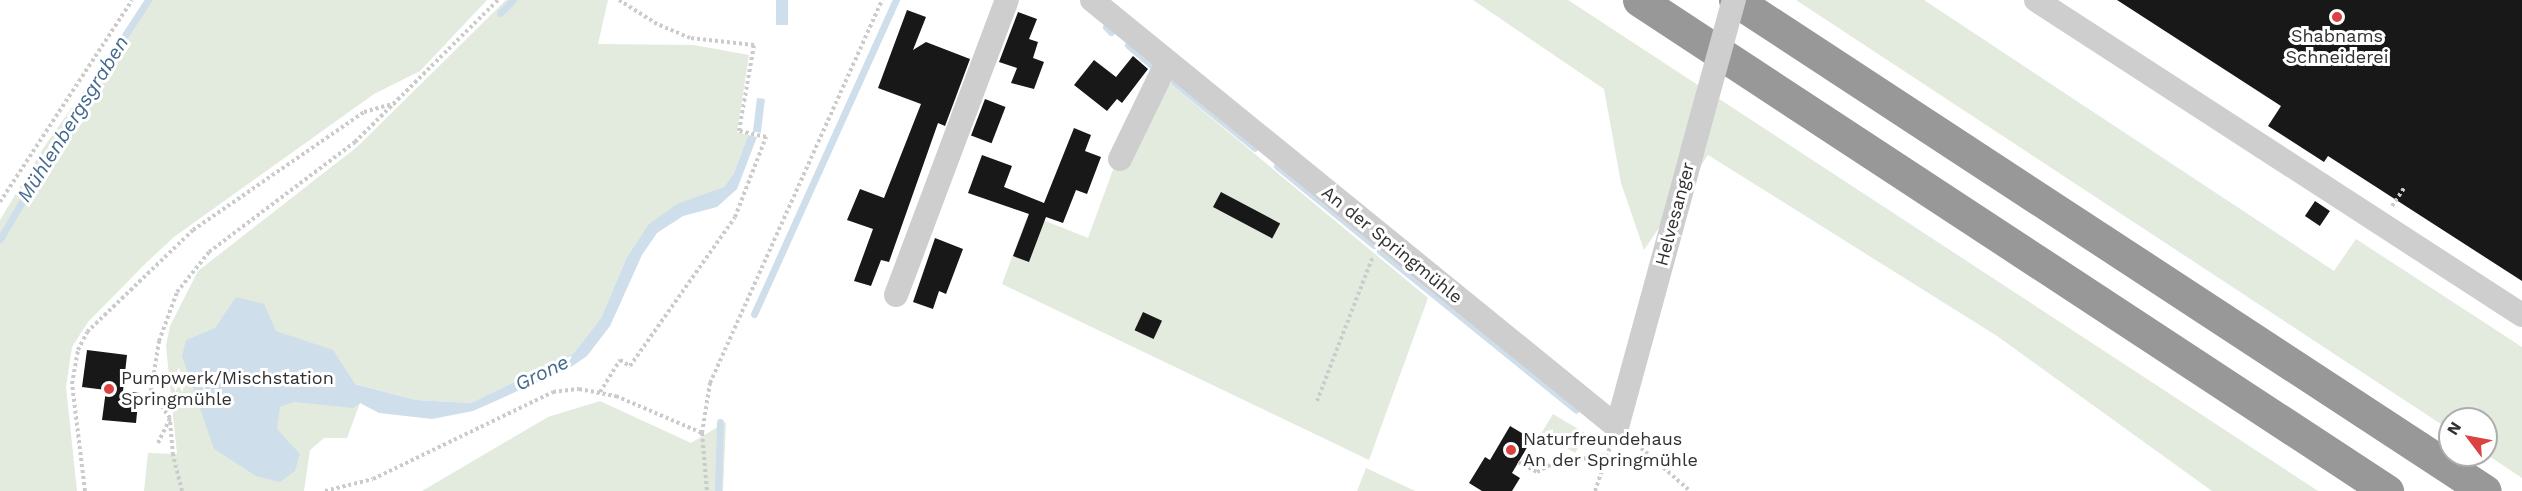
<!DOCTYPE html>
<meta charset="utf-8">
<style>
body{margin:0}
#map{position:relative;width:2522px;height:491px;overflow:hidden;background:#fff;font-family:"Work Sans",sans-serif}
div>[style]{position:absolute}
.green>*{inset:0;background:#e3eade;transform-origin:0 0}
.water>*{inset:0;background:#cfdeeb;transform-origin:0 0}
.stream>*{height:7px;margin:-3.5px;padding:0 3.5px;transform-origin:3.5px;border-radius:3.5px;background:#cfdeeb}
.building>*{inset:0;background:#181818;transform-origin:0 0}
.path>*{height:4px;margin-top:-2px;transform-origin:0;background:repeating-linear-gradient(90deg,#cbcbcb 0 3px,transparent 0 6px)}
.minor>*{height:24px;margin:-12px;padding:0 12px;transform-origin:12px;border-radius:12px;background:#cecece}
.highway>*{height:33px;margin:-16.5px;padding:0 16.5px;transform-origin:16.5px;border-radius:16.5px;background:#989898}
.minor-bridge>*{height:24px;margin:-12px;padding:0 12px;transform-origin:12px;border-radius:12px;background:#cecece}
.dots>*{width:16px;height:16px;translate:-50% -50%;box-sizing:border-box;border:3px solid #fff;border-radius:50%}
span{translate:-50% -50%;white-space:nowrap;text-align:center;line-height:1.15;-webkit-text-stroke:6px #fff;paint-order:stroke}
.poi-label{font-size:18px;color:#313131}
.left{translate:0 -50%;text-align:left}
.street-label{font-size:18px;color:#313131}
.water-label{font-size:20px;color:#446b8f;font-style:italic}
.north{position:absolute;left:2438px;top:407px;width:60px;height:60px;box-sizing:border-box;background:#fff;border:2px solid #adadad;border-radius:50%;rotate:302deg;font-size:16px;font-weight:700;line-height:24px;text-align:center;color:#313131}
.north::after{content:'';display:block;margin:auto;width:21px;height:27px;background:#da4342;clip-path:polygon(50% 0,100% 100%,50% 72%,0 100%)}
</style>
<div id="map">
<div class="green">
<div style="clip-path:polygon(148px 0,487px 0,420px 71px,374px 94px,174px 237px,146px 263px,88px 322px,72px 347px,66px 387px,77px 491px,0 491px,0 220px,44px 147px)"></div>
<div style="clip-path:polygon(506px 0,608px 0,598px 44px,694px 45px,749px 55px,737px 132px,748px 135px,734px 173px,724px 187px,698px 198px,626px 259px,601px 318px,574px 353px,471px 403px,416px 400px,356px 384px,360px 403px,347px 438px,324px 438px,310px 450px,304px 491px,144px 491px,148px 453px,177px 454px,166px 346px,170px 326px,198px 271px,357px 147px)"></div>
<div style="clip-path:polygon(1473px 0,1568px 0,2318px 491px,2212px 491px,1997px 336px,1708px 155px,1644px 250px,1621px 183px,1604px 89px)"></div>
<div style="clip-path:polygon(1796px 0,1924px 0,2334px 271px,2356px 239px,2522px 347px,2522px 478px,2486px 454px,2486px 419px,2450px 419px,2450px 430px)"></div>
<div style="clip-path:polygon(1167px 81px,1428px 298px,1369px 460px,1002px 284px,1028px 214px,1088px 238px,1114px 167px)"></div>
<div style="clip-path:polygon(600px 401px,691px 443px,726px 422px,723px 491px,422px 491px,548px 417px)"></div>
<div style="left:1553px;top:414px;width:39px;height:22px;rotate:31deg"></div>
<div style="clip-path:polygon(1366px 468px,1415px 491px,1357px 491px)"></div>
</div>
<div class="water">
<div style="left:776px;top:0;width:12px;height:25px"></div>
<div style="left:757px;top:98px;width:8px;height:34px;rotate:7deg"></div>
<div style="clip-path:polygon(748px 135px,757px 137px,737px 189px,717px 207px,683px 216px,657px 233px,642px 255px,610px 326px,587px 356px,571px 367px,473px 411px,432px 419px,379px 413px,360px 403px,353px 408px,294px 402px,280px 407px,277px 429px,300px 454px,295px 471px,280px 482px,256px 476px,214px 449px,182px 356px,186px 340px,215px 328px,236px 297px,264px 304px,276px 331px,333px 350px,355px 384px,416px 400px,471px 403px,574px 353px,601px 318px,626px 259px,649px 224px,677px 204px,724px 187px,734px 173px)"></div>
</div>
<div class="stream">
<div style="left:500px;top:13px;width:18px;rotate:-45deg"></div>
<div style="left:1106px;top:27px;width:7px;rotate:45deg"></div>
<div style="left:1128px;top:45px;width:30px;rotate:40deg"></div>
<div style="left:1174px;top:82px;width:104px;rotate:39.2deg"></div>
<div style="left:1277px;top:166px;width:125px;rotate:39.2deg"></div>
<div style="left:0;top:239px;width:140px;rotate:-59.6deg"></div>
<div style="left:71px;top:118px;width:141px;rotate:-56.9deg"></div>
<div style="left:1380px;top:251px;width:252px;rotate:39deg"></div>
<div style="left:754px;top:314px;width:345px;rotate:-65.7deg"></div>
<div style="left:718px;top:491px;width:69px;rotate:-88.3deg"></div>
</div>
<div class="building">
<div style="clip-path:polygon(2117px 0,2522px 0,2522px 281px,2328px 156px,2324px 162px,2268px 126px,2281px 106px)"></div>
<div style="clip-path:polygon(907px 10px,926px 17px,913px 50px,926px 42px,970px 59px,945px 126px,938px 123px,889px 262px,881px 260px,871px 286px,854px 281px,873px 229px,847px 220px,860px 189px,884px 198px,921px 104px,878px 88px)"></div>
<div style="clip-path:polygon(1018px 12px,1037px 19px,1029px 39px,1038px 42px,1033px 58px,1044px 62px,1034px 89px,1011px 83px,1017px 68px,999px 62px)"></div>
<div style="clip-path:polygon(1133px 56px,1148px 69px,1122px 103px,1117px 99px,1107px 111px,1074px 85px,1094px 60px,1116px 77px)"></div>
<div style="left:985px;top:99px;width:22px;height:39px;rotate:21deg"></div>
<div style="clip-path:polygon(1074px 128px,1091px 135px,1085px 151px,1101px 157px,1087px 194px,1076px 190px,1063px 223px,1046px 217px,1029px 262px,1013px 256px,1029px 214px,968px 193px,982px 155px,1012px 166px,1004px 187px,1044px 203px)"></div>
<div style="left:1221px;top:192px;width:67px;height:17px;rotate:28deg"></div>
<div style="left:2315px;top:201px;width:18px;height:18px;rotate:34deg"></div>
<div style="clip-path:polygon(935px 238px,963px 249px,946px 294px,939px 291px,933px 309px,913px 302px)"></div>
<div style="left:1143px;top:312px;width:21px;height:20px;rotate:25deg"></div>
<div style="clip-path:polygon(87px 350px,127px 355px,123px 391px,139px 393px,136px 423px,102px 420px,106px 390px,82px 387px)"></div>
<div style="clip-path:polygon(1510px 426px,1532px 439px,1512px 473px,1520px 478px,1512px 491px,1482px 491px,1469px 483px,1485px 457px,1490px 460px)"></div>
</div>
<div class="path">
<div style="left:0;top:202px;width:241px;rotate:-56.8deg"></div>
<div style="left:2392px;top:206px;width:23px;rotate:-56deg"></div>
<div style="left:600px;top:392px;width:38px;rotate:-58deg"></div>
<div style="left:620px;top:360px;width:12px;rotate:31deg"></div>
<div style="left:630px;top:366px;width:182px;rotate:-54.8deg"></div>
<div style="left:735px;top:217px;width:86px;rotate:-68.8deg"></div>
<div style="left:766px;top:137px;width:28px;rotate:-167deg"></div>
<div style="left:739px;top:131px;width:87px;rotate:-80.1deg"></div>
<div style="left:754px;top:45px;width:64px;rotate:-173.8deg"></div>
<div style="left:690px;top:38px;width:36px;rotate:-157deg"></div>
<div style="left:657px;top:24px;width:45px;rotate:-147.7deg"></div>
<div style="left:1317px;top:401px;width:155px;rotate:-68.9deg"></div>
<div style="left:702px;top:433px;width:58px;rotate:85.1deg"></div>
<div style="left:1632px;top:440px;width:77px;rotate:41.3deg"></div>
<div style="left:158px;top:443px;width:28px;rotate:-64deg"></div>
<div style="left:1518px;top:462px;width:21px;rotate:28deg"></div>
<div style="left:1537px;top:472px;width:19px;rotate:-28deg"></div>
<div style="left:1554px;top:463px;width:54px;rotate:-8.6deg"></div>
<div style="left:85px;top:491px;width:108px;rotate:-96.9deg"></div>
<div style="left:72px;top:384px;width:35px;rotate:-80deg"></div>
<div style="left:78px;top:350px;width:20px;rotate:-63deg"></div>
<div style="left:87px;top:332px;width:147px;rotate:-43.9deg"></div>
<div style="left:193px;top:230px;width:208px;rotate:-34.6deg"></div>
<div style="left:364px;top:112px;width:35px;rotate:-16deg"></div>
<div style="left:182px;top:491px;width:37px;rotate:-104deg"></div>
<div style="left:173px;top:455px;width:37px;rotate:-95deg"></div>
<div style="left:170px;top:418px;width:33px;rotate:-125deg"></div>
<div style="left:151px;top:391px;width:51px;rotate:-80.9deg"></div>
<div style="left:159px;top:341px;width:52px;rotate:-69.8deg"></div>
<div style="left:177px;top:292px;width:51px;rotate:-51.3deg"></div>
<div style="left:209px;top:252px;width:183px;rotate:-37deg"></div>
<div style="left:355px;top:142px;width:202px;rotate:-44.8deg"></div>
<div style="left:325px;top:491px;width:49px;rotate:-14deg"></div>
<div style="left:373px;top:479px;width:200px;rotate:-25.8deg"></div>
<div style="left:553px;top:392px;width:26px;rotate:-7deg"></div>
<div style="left:579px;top:389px;width:38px;rotate:11deg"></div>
<div style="left:616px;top:396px;width:94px;rotate:23.3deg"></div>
<div style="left:702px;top:433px;width:51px;rotate:-80.9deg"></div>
<div style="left:710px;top:383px;width:420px;rotate:-65.8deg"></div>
<div style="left:1595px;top:491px;width:46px;rotate:-71.2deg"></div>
</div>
<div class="minor">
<div style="left:1092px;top:0;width:677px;rotate:39.12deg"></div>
<div style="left:1617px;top:427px;width:285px;rotate:-74.7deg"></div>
<div style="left:2036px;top:0;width:579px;rotate:32.95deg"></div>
<div style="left:1120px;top:159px;width:108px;rotate:-64.1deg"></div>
<div style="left:896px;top:295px;width:315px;rotate:-69.4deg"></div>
</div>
<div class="highway">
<div style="left:1639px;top:0;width:895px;rotate:33.28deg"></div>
<div style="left:1735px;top:0;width:896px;rotate:33.21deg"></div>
</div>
<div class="minor-bridge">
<div style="left:1692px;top:152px;width:158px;rotate:-74.6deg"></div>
</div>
<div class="dots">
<div style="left:2337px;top:17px;background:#da4342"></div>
<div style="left:109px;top:389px;background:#da4342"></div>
<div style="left:1511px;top:450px;background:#da4342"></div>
</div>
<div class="poi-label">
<span style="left:2337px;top:47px">Shabnams<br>Schneiderei</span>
<span class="left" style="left:121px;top:389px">Pumpwerk/Mischstation<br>Springmühle</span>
<span class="left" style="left:1523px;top:450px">Naturfreundehaus<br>An der Springmühle</span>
</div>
<div class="street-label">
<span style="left:1675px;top:214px;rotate:-75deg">Helvesanger</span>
<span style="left:1392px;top:245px;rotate:39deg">An der Springmühle</span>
</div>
<div class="water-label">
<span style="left:73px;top:119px;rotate:-58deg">Mühlenbergsgraben</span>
<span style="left:542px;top:373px;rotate:-26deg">Grone</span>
</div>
<div class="north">N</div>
</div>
